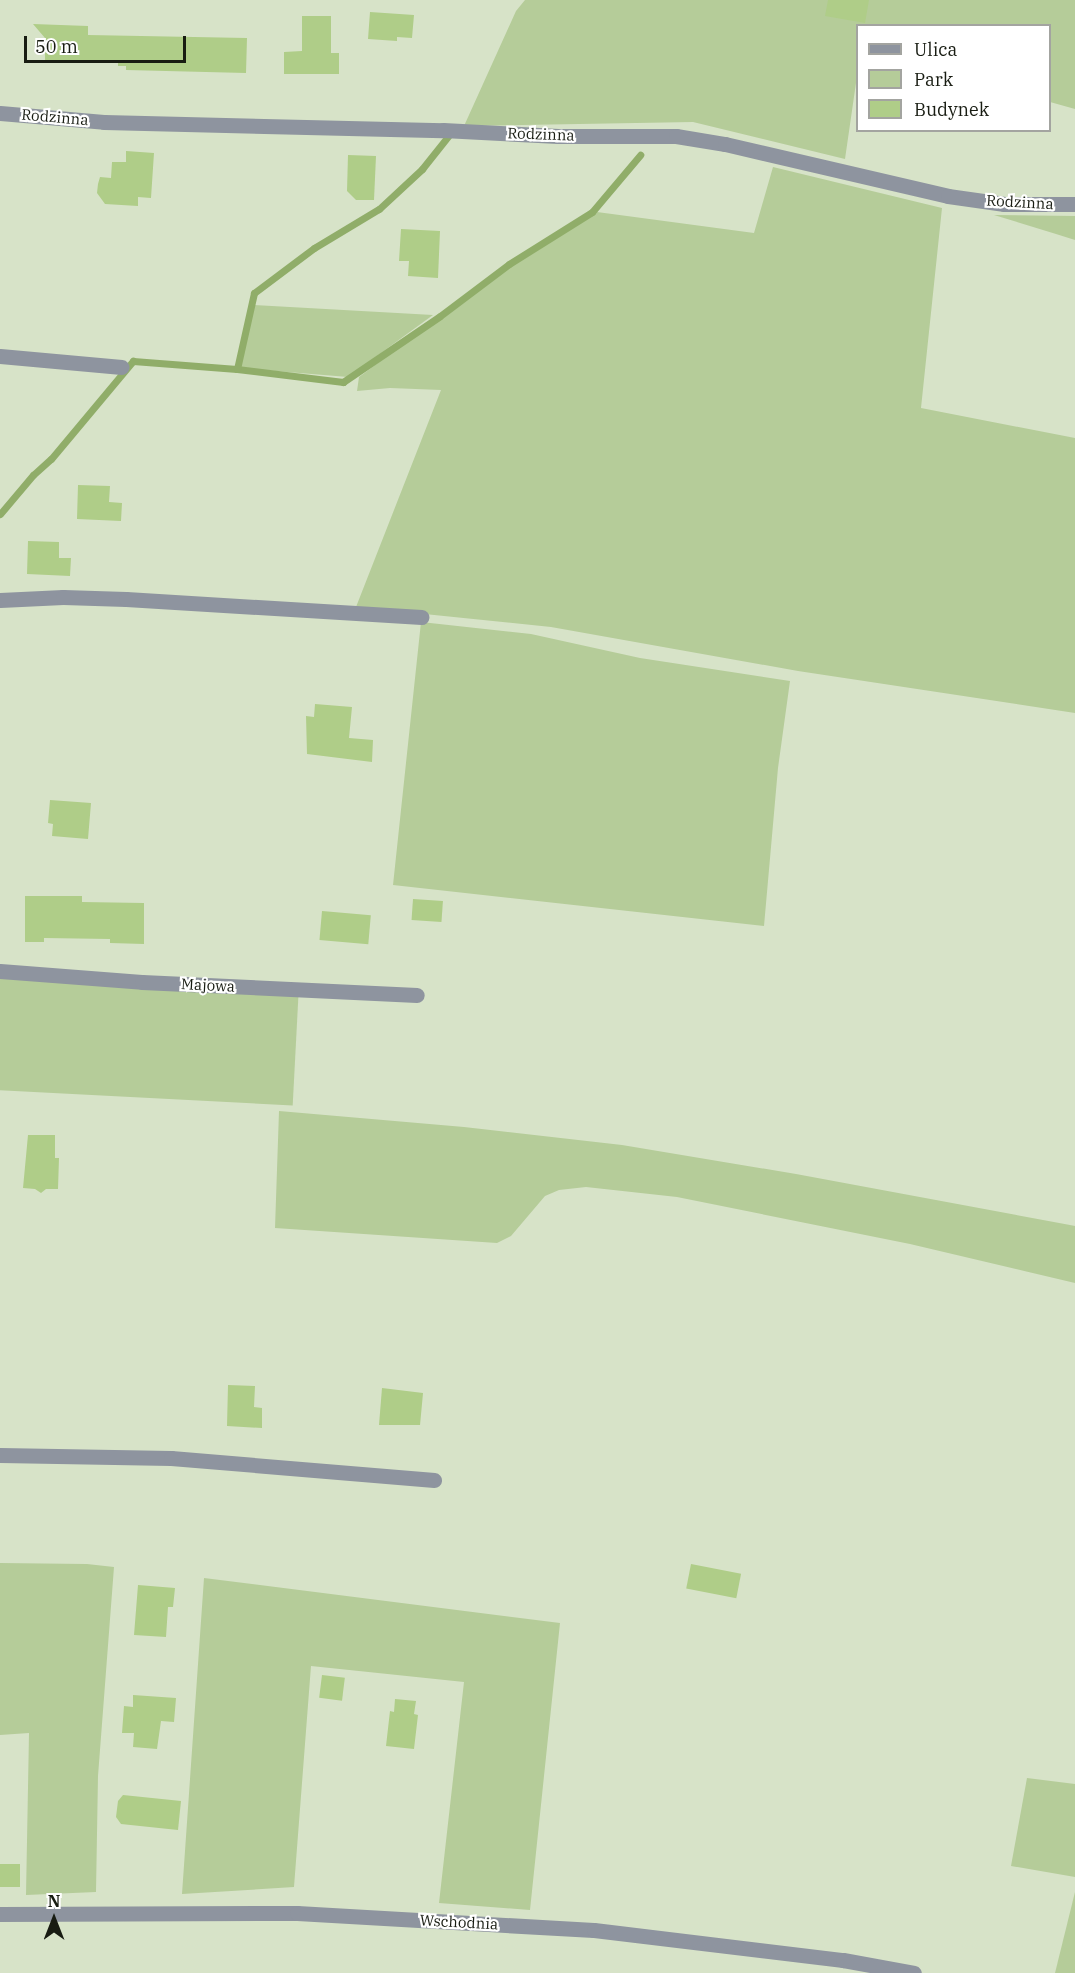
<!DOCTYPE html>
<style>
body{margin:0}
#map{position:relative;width:1075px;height:1973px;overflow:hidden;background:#d7e3c8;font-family:"IBM Plex Serif",serif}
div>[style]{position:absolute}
.green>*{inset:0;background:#b5cc99;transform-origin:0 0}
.stream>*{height:7px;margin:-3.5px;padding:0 3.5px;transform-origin:3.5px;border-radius:3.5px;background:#90ad69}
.building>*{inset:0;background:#afcd88;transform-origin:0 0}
.minor>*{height:15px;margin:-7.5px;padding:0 7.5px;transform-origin:7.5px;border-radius:7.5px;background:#8e949f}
span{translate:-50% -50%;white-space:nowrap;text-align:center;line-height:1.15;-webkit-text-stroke:4.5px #fff;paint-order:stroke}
.street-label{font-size:15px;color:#181c12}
.legend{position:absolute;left:856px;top:24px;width:195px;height:108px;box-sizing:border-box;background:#fff;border:2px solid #a3a4a0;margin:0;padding:8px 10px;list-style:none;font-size:18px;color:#181c12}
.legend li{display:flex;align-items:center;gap:12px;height:30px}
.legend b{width:30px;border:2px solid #a3a4a0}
.north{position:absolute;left:24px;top:1889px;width:60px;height:60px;-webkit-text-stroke:4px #fff;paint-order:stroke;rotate:0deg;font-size:16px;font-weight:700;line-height:24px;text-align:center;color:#181c12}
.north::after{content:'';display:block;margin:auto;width:21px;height:27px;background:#181c12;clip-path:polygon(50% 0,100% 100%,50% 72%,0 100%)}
.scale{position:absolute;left:24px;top:36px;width:162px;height:27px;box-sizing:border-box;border:3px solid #181c12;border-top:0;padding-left:8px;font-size:18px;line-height:21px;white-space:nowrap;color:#181c12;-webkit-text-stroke:4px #fff;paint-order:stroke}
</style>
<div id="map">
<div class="green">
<div style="clip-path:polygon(525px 0,1075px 0,1075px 109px,1050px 102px,1050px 26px,858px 26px,857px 76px,845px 159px,693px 122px,464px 126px,516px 11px)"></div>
<div style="clip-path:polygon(773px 167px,942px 208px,921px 408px,1075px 438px,1075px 713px,798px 671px,551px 627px,356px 607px,441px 390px,390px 388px,357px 391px,359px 377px,515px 262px,597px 212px,754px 233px)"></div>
<div style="clip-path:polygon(994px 215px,1075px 216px,1075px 240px,1056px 234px)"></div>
<div style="clip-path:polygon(253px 305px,433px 315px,348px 377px,239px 368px)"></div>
<div style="clip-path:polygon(421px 622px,531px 634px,640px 658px,790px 681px,778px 768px,764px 926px,393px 885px)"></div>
<div style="left:0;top:977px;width:299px;height:113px;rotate:3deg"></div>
<div style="clip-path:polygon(279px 1111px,464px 1127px,622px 1145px,796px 1174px,1070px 1225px,1075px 1226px,1075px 1283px,910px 1244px,677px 1197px,586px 1187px,559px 1190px,545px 1196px,511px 1236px,497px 1243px,275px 1228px)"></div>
<div style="clip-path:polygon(0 1563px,87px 1564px,114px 1567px,98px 1776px,96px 1892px,26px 1895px,29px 1733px,0 1735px)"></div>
<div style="clip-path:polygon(204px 1578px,560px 1623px,530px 1910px,439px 1903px,464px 1682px,311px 1666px,294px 1887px,182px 1894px)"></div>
<div style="clip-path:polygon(1027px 1778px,1075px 1784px,1075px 1877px,1011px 1866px)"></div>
<div style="clip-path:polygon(1075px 1892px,1075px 1973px,1055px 1973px)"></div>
</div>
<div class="stream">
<div style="left:237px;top:369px;width:107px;rotate:7deg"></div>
<div style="left:343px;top:382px;width:117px;rotate:-34.2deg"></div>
<div style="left:440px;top:316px;width:86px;rotate:-37deg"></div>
<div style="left:509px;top:264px;width:98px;rotate:-32.1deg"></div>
<div style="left:592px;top:212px;width:75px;rotate:-49.9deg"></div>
<div style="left:0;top:514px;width:51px;rotate:-49.8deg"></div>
<div style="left:33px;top:475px;width:24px;rotate:-42deg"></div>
<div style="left:51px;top:459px;width:128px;rotate:-50.1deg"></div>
<div style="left:133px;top:361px;width:104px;rotate:4.4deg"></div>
<div style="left:237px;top:369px;width:78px;rotate:-77.4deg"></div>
<div style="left:254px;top:293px;width:75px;rotate:-36.9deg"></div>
<div style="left:314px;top:248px;width:76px;rotate:-31deg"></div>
<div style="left:379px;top:209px;width:59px;rotate:-42.9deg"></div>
<div style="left:422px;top:169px;width:43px;rotate:-51.5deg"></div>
</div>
<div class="building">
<div style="clip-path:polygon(828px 0,869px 0,865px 23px,825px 16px)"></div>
<div style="clip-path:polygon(370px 12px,414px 15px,412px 38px,397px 37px,397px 41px,368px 39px)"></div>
<div style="clip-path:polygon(302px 16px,331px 16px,331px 53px,339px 53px,339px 74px,284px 74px,284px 52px,302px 51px)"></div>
<div style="clip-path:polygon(33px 24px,88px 26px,88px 35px,247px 38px,246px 73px,126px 70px,126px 66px,118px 66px,118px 63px,45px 62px,45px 38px)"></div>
<div style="clip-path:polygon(126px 151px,154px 153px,151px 198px,138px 197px,138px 206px,105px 204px,97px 193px,98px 184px,100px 177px,111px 178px,112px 162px,126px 162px)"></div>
<div style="clip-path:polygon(348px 155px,376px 156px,374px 200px,356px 200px,347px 191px)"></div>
<div style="clip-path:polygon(401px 229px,440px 231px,438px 278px,408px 276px,409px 261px,399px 261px)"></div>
<div style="clip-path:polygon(78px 485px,110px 486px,109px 502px,122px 503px,121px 521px,77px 519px)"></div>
<div style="clip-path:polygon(28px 541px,59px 542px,59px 558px,71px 558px,70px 576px,27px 574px)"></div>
<div style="clip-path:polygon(315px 704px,352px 707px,349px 738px,373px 740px,372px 762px,307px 754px,306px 716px,314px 717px)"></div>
<div style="clip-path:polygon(50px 800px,91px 803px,88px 839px,52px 836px,53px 824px,48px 823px)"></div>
<div style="clip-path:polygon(25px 896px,82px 896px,82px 902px,144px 903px,144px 944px,110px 943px,110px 939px,44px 938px,44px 942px,25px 942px)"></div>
<div style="left:413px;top:899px;width:30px;height:21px;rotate:4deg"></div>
<div style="left:322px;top:911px;width:49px;height:29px;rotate:5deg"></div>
<div style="clip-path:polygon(28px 1135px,55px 1135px,55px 1158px,59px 1158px,58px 1189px,46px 1189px,41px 1193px,35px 1189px,23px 1188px)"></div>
<div style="clip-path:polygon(228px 1385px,255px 1386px,254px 1407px,262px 1408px,262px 1428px,227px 1426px)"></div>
<div style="clip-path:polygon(382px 1388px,423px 1393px,420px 1425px,379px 1425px)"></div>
<div style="left:691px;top:1564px;width:51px;height:25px;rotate:11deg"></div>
<div style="clip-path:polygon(138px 1585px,175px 1588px,173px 1607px,168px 1607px,166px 1637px,134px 1635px)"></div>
<div style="left:322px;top:1675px;width:23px;height:23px;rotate:7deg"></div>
<div style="clip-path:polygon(133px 1695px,176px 1698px,174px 1722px,161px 1721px,157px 1749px,133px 1747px,134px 1733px,122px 1733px,124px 1706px,133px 1707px)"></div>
<div style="clip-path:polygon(395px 1699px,416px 1701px,414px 1714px,418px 1715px,414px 1749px,386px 1746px,390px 1711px,394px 1712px)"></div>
<div style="clip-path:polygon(123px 1795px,181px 1801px,178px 1830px,121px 1824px,116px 1817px,118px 1801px)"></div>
<div style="left:0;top:1864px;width:20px;height:23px"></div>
</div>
<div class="minor">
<div style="left:0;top:113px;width:104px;rotate:4.9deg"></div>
<div style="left:104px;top:122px;width:339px;rotate:1.4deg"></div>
<div style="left:443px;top:130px;width:115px;rotate:3deg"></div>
<div style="left:558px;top:136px;width:118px"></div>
<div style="left:676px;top:136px;width:50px;rotate:9.3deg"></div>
<div style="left:725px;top:144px;width:229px;rotate:13.1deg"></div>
<div style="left:948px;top:196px;width:57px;rotate:8.1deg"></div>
<div style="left:1004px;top:204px;width:71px"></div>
<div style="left:0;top:356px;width:122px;rotate:5.2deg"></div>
<div style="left:0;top:600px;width:63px;rotate:-2.7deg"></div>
<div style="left:63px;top:597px;width:63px;rotate:1.8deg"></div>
<div style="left:126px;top:599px;width:296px;rotate:3.5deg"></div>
<div style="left:0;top:971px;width:142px;rotate:4.4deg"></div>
<div style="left:142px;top:982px;width:275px;rotate:2.7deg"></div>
<div style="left:0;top:1455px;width:171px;rotate:1deg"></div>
<div style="left:171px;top:1458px;width:264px;rotate:4.8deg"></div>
<div style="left:0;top:1914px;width:297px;rotate:-0.2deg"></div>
<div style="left:297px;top:1913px;width:297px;rotate:3.3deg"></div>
<div style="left:594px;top:1930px;width:251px;rotate:6.9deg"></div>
<div style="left:843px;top:1960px;width:72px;rotate:10.4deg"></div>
</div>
<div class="street-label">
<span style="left:55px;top:117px;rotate:5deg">Rodzinna</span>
<span style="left:541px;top:134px;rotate:2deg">Rodzinna</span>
<span style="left:1020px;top:202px;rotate:3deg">Rodzinna</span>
<span style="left:208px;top:985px;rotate:3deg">Majowa</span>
<span style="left:459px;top:1922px;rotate:3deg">Wschodnia</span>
</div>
<ul class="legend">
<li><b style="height:8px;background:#8e949f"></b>Ulica</li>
<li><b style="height:16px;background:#b5cc99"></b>Park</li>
<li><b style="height:16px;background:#afcd88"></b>Budynek</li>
</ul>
<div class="north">N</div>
<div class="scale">50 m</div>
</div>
